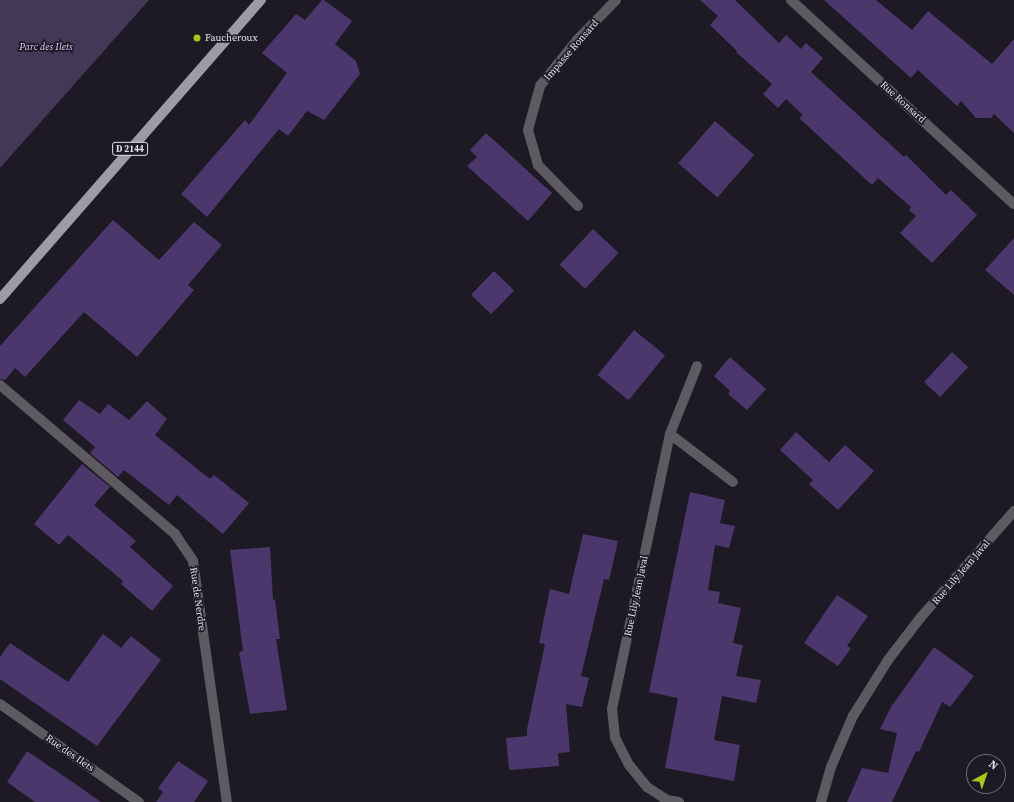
<!DOCTYPE html>
<style>
body{margin:0}
#map{position:relative;width:1014px;height:802px;overflow:hidden;background:#1e1a25;font-family:"Source Serif 4",serif}
div>[style]{position:absolute}
.green>*{inset:0;background:#433857}
.building>*{inset:0;background:#4b376b;transform-origin:0 0}
.minor>*{height:10px;margin:-5px;padding:0 5px;transform-origin:5px;border-radius:5px;background:#5d5b61}
.primary>*{height:10px;margin:-5px;padding:0 5px;transform-origin:5px;border-radius:5px;background:#9e9aa7}
.dots>*{width:11px;height:11px;translate:-50% -50%;box-sizing:border-box;border:2px solid #1e1a25;border-radius:50%}
span{translate:-50% -50%;white-space:nowrap;text-align:center;line-height:1.15;-webkit-text-stroke:3.5px #1e1a25;paint-order:stroke}
.shield-label span{padding:1px 3px;background:#1e1a25;border:1px solid;border-radius:3px;-webkit-text-stroke-width:0}
.shield-label{font-size:9px;color:#e4e2ea;font-weight:700}
.poi-label{font-size:10px;color:#e4e2ea}
.left{translate:0 -50%;text-align:left}
.park-label{font-size:10px;color:#dbcafc;font-style:italic}
.street-label{font-size:10px;color:#e4e2ea}
.north{position:absolute;left:966px;top:754px;width:40px;height:40px;box-sizing:border-box;background:#1e1a25;border:1px solid #6d6a74;border-radius:50%;rotate:40deg;font-size:11px;font-weight:700;line-height:16px;text-align:center;color:#e4e2ea}
.north::after{content:'';display:block;margin:auto;width:14px;height:18px;background:#a9c71b;clip-path:polygon(50% 0,100% 100%,50% 72%,0 100%)}
</style>
<div id="map">
<div class="green">
<div style="clip-path:polygon(0 0,149px 0,0 168px)"></div>
</div>
<div class="building">
<div style="clip-path:polygon(322px 0,324px 0,352px 21px,335px 44px,356px 61px,360px 74px,324px 120px,307px 111px,288px 136px,279px 129px,207px 217px,181px 194px,245px 120px,249px 125px,287px 73px,262px 53px,296px 14px,305px 20px)"></div>
<div style="clip-path:polygon(700px 0,735px 0,779px 43px,786px 35px,801px 49px,806px 43px,823px 58px,811px 72px,904px 157px,906px 155px,946px 195px,951px 190px,977px 215px,932px 263px,900px 233px,916px 216px,909px 210px,911px 207px,878px 178px,872px 185px,799px 118px,803px 115px,786px 99px,778px 108px,763px 94px,772px 84px,736px 52px,737px 51px,710px 25px,718px 16px)"></div>
<div style="clip-path:polygon(824px 0,876px 0,912px 30px,928px 11px,992px 64px,1014px 39px,1014px 133px,994px 114px,991px 118px,976px 118px,961px 101px,957px 106px,918px 70px,911px 78px)"></div>
<div style="left:715px;top:121px;width:52px;height:56px;rotate:41deg"></div>
<div style="clip-path:polygon(486px 133px,552px 193px,528px 221px,467px 166px,477px 157px,470px 150px)"></div>
<div style="clip-path:polygon(113px 220px,159px 260px,194px 222px,222px 245px,188px 285px,194px 290px,137px 357px,84px 312px,25px 377px,15px 368px,5px 380px,0 379px,0 346px)"></div>
<div style="left:593px;top:229px;width:35px;height:49px;rotate:43deg"></div>
<div style="clip-path:polygon(1014px 238px,1014px 295px,985px 270px)"></div>
<div style="left:494px;top:271px;width:28px;height:33px;rotate:44deg"></div>
<div style="left:634px;top:330px;width:40px;height:58px;rotate:39deg"></div>
<div style="left:952px;top:352px;width:22px;height:41px;rotate:43deg"></div>
<div style="clip-path:polygon(730px 357px,766px 389px,747px 410px,728px 394px,730px 391px,714px 376px)"></div>
<div style="clip-path:polygon(79px 400px,100px 414px,108px 404px,129px 420px,147px 401px,167px 419px,155px 435px,210px 479px,214px 475px,249px 503px,223px 534px,177px 495px,169px 505px,124px 470px,118px 477px,90px 453px,95px 447px,63px 420px)"></div>
<div style="clip-path:polygon(796px 432px,829px 462px,845px 445px,874px 471px,838px 510px,809px 484px,813px 480px,780px 450px)"></div>
<div style="clip-path:polygon(82px 464px,110px 487px,94px 505px,136px 541px,130px 547px,173px 586px,152px 611px,121px 584px,123px 581px,68px 535px,59px 545px,34px 524px)"></div>
<div style="clip-path:polygon(690px 492px,725px 500px,720px 523px,735px 526px,729px 548px,715px 545px,708px 590px,720px 592px,718px 603px,741px 608px,733px 643px,743px 645px,736px 676px,761px 680px,756px 703px,722px 696px,714px 740px,740px 745px,734px 781px,665px 768px,678px 698px,649px 692px)"></div>
<div style="clip-path:polygon(583px 534px,618px 541px,609px 580px,604px 579px,581px 676px,589px 678px,582px 707px,566px 704px,570px 752px,558px 753px,559px 766px,509px 770px,506px 738px,527px 736px,527px 729px,545px 644px,539px 643px,550px 589px,569px 594px)"></div>
<div style="clip-path:polygon(270px 547px,273px 600px,275px 599px,280px 639px,276px 639px,287px 710px,250px 714px,239px 652px,243px 651px,230px 550px)"></div>
<div style="clip-path:polygon(837px 595px,868px 616px,847px 646px,851px 648px,838px 666px,804px 643px)"></div>
<div style="clip-path:polygon(103px 634px,121px 648px,131px 636px,161px 660px,97px 746px,0 679px,0 657px,10px 643px,68px 682px)"></div>
<div style="clip-path:polygon(934px 647px,974px 676px,950px 707px,942px 702px,919px 752px,916px 751px,892px 802px,847px 802px,862px 768px,888px 773px,897px 733px,880px 729px,891px 707px)"></div>
<div style="clip-path:polygon(27px 751px,71px 781px,101px 802px,35px 802px,7px 782px)"></div>
<div style="clip-path:polygon(178px 761px,208px 781px,194px 802px,156px 802px,163px 792px,158px 788px)"></div>
</div>
<div class="minor">
<div style="left:791px;top:0;width:302px;rotate:42.5deg"></div>
<div style="left:578px;top:206px;width:57px;rotate:-134.3deg"></div>
<div style="left:538px;top:165px;width:36px;rotate:-106deg"></div>
<div style="left:528px;top:130px;width:46px;rotate:-74.7deg"></div>
<div style="left:540px;top:86px;width:59px;rotate:-51.2deg"></div>
<div style="left:577px;top:40px;width:56px;rotate:-45.7deg"></div>
<div style="left:0;top:385px;width:230px;rotate:40.4deg"></div>
<div style="left:175px;top:534px;width:32px;rotate:56deg"></div>
<div style="left:193px;top:561px;width:243px;rotate:82deg"></div>
<div style="left:670px;top:434px;width:79px;rotate:37.3deg"></div>
<div style="left:0;top:704px;width:170px;rotate:35.2deg"></div>
<div style="left:679px;top:802px;width:12px;rotate:-171deg"></div>
<div style="left:667px;top:800px;width:24px;rotate:-147deg"></div>
<div style="left:647px;top:787px;width:28px;rotate:-129deg"></div>
<div style="left:629px;top:765px;width:31px;rotate:-117deg"></div>
<div style="left:615px;top:737px;width:28px;rotate:-96deg"></div>
<div style="left:612px;top:709px;width:281px;rotate:-78.1deg"></div>
<div style="left:670px;top:434px;width:73px;rotate:-68.3deg"></div>
<div style="left:821px;top:802px;width:36px;rotate:-74deg"></div>
<div style="left:831px;top:767px;width:56px;rotate:-66.7deg"></div>
<div style="left:853px;top:716px;width:66px;rotate:-58deg"></div>
<div style="left:888px;top:660px;width:54px;rotate:-52.5deg"></div>
<div style="left:921px;top:617px;width:141px;rotate:-48.7deg"></div>
</div>
<div class="primary">
<div style="left:0;top:299px;width:397px;rotate:-48.9deg"></div>
</div>
<div class="dots">
<div style="left:197px;top:38px;background:#a9c71b"></div>
</div>
<div class="shield-label">
<span style="left:130px;top:149px">D 2144</span>
</div>
<div class="poi-label">
<span class="left" style="left:205px;top:38px">Faucheroux</span>
</div>
<div class="park-label">
<span style="left:46px;top:47px">Parc des Ilets</span>
</div>
<div class="street-label">
<span style="left:571px;top:50px;rotate:-49deg">Impasse Ronsard</span>
<span style="left:903px;top:102px;rotate:42deg">Rue Ronsard</span>
<span style="left:961px;top:572px;rotate:-49deg">Rue Lily Jean Javal</span>
<span style="left:636px;top:596px;rotate:-78deg">Rue Lily Jean Javal</span>
<span style="left:198px;top:599px;rotate:82deg">Rue de Nerdre</span>
<span style="left:70px;top:753px;rotate:35deg">Rue des Ilets</span>
</div>
<div class="north">N</div>
</div>
